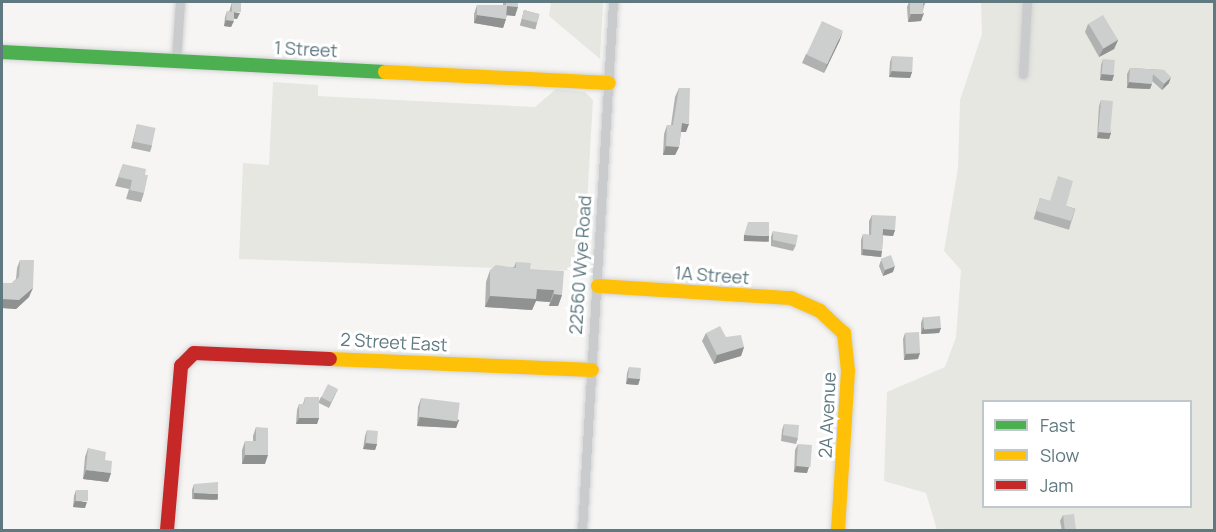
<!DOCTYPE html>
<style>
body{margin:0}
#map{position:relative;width:1216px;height:532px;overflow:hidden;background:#f6f5f4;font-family:Manrope,sans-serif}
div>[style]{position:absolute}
.green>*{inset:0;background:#e6e7e1}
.roads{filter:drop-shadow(0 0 2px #d2d3d4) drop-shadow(0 0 2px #d2d3d4)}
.street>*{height:9px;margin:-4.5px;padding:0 4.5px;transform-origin:4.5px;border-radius:4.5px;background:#cacbcc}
.fast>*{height:14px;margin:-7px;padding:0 7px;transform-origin:7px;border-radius:7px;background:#4caf50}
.slow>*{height:14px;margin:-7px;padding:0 7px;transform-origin:7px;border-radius:7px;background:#ffc107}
.jam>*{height:14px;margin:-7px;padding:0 7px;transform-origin:7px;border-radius:7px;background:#c62828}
.wall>*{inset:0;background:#b0b2b2;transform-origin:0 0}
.shaded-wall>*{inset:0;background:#909191;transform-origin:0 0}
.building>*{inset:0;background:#cdcfcf;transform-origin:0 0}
span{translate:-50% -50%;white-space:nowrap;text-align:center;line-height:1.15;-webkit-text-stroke:6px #fff;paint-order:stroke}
.street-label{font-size:18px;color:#5f7981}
.frame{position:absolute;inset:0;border:3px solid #5f7981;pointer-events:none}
.legend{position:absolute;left:982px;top:400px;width:210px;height:108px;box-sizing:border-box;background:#fff;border:2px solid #bfc9cd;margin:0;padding:8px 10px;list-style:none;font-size:18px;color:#5f7981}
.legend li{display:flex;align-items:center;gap:12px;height:30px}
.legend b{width:30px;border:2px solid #bfc9cd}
</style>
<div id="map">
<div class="green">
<div style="clip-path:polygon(551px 2px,603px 2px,600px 59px,549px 16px)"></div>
<div style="clip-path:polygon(evenodd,981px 2px,1214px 2px,1214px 530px,937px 530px,926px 493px,884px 481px,887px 392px,945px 367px,956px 337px,961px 270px,944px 251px,958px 168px,960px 100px,982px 34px,981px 2px,984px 402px,1190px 402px,1190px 506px,984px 506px,984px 402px)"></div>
<div style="clip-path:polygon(273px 82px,318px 85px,318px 96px,535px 107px,556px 89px,585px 92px,593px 100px,583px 271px,239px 259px,243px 163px,269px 165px)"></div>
</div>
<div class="roads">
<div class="street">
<div style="left:176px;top:59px;width:57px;rotate:-86deg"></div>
<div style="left:1023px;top:74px;width:72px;rotate:-86.8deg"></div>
<div style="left:582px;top:530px;width:529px;rotate:-86.64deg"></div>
</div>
<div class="fast">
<div style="left:2px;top:52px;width:384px;rotate:3deg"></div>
</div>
<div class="slow">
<div style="left:385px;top:72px;width:224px;rotate:2.8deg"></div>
<div style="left:598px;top:286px;width:193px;rotate:3.6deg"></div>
<div style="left:791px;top:298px;width:32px;rotate:24deg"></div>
<div style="left:820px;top:311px;width:33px;rotate:43deg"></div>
<div style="left:844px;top:333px;width:38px;rotate:84deg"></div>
<div style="left:848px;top:371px;width:159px;rotate:93.6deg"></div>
<div style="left:330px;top:359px;width:262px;rotate:2.4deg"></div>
</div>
<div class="jam">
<div style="left:167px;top:530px;width:165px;rotate:-85.1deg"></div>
<div style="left:181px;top:366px;width:18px;rotate:-45deg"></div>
<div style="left:194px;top:353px;width:136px;rotate:2.5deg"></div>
</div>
</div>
<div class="wall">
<div style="clip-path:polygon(232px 2px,237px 19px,234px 18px,231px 27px,224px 26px,225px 17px,227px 11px,229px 12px)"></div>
<div style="clip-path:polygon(503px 2px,518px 2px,515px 16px,507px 15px,503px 28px,474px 23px,474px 14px,477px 5px,503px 5px)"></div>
<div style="clip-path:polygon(909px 2px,926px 2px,924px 6px,921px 21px,908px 22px,907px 7px)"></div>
<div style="left:524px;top:10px;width:16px;height:16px;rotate:15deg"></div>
<div style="clip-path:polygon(1088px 24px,1118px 40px,1114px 49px,1099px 57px,1085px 32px)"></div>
<div style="clip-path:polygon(840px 40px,824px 73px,802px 63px,806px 54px)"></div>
<div style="clip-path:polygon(892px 56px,912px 72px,910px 78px,889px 77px,890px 62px)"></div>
<div style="clip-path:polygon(1103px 59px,1114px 75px,1112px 81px,1100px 80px,1101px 65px)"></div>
<div style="clip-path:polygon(1130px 68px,1164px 70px,1169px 83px,1162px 90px,1152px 81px,1150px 89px,1127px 88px,1127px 74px)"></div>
<div style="clip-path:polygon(679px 88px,686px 132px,681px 132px,679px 147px,675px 155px,663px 155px,664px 134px,667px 125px,671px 125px,675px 97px)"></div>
<div style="clip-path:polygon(1101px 100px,1111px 133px,1109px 139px,1097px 138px,1099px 106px)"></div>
<div style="clip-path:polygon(137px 124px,152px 146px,150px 152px,131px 148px)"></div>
<div style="clip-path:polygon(123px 164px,145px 175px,144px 193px,141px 202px,126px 199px,129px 189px,115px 186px)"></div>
<div style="left:1040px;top:198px;width:37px;height:22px;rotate:17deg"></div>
<div style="clip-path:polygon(872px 215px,895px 230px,893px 236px,883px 235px,882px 251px,880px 257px,861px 255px,861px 240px,863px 234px,869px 235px,869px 221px)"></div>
<div style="clip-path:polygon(773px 231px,796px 245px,793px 251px,771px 246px,771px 237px)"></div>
<div style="clip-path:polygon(20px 260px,29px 297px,16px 309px,2px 308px,2px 287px,3px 283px,12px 283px,16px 279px,17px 268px)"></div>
<div style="clip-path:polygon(881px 260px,893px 272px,883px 276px,879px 266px)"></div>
<div style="clip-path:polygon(516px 262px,530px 269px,562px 295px,558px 306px,549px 306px,550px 302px,536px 301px,532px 310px,485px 307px,486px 282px,490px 270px,514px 267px)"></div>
<div style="clip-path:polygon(923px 317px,941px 328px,939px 333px,921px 334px,921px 323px)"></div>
<div style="clip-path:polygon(706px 333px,726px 337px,744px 347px,741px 356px,714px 364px,702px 341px)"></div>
<div style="clip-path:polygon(905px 333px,918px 359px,904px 360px,903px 339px)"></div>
<div style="clip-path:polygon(629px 367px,640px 379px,638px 385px,626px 384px,627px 373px)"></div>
<div style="clip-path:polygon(338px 389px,329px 408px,319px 403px,319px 418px,317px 424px,296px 424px,297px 410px,299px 404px,303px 404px,305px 397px,319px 401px,321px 397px)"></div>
<div style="clip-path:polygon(421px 398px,459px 420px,456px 428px,417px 426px,418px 407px)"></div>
<div style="clip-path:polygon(784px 424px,798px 438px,796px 444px,781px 441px,782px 430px)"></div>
<div style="clip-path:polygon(256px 427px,265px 464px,242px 464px,242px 450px,245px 441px,253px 441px,253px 436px)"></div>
<div style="clip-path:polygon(367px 430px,377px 444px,375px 450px,363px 449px,365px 436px)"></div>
<div style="clip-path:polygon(798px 444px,807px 473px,794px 472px,795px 450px)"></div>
<div style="clip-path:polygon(88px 448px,105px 460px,111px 473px,108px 482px,83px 479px,85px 457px)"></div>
<div style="clip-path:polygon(194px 484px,216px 500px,192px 499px,192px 490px)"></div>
<div style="clip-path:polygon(76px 490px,85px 508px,73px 507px,74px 496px)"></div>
<div style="clip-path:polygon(1063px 515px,1076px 531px,1062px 531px,1060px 521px)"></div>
</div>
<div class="shaded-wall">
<div style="clip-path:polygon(507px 6px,518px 7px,515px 16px,504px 15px)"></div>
<div style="clip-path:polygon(231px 12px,240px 13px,237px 19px,229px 18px)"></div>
<div style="clip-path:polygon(924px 13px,921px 21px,908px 22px,911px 14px)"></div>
<div style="clip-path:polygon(477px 15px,506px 19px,503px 28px,474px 23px)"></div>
<div style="clip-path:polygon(226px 20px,234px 21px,231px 27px,224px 26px)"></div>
<div style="clip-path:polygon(843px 31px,840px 40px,824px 73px,827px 64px)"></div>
<div style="clip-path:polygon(1118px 40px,1114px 49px,1099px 57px,1103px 49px)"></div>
<div style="clip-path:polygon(892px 71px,912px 72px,910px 78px,889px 77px)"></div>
<div style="clip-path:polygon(1102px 74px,1114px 75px,1112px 81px,1100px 80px)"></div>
<div style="clip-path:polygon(1171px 77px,1169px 83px,1162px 90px,1164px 84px)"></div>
<div style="clip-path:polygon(1129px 82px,1152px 84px,1150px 89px,1127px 88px)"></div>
<div style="clip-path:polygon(682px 123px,689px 124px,686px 132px,679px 132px)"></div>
<div style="clip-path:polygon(1099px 132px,1111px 133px,1109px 139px,1097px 138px)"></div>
<div style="clip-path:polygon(666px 146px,679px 147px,675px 155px,663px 155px)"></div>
<div style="clip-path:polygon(883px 229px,895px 230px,893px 236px,881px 235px)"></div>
<div style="left:744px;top:235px;width:25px;height:6px;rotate:2deg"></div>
<div style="left:863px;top:249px;width:19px;height:6px;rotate:6deg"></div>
<div style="clip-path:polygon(895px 266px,893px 272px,883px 276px,885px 270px)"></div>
<div style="clip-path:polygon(33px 288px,29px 297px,16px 309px,2px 308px,2px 299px)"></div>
<div style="clip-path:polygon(537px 289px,554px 290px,550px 302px,536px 301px,532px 310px,485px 307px,490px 296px)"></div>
<div style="clip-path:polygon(554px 294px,562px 295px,558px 306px,549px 306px)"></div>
<div style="clip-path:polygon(923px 328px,941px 328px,939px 333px,921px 334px)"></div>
<div style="clip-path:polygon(744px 347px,741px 356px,714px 364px,717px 355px)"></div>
<div style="clip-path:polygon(920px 353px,918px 359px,904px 360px,906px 354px)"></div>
<div style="clip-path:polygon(628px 378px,640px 379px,638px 385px,626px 384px)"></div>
<div style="clip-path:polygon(420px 417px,459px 420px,456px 428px,417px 426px)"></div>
<div style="clip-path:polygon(299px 418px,319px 418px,317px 424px,296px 424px)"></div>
<div style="clip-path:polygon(366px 443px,377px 444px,375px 450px,363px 449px)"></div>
<div style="clip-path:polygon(245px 455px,268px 455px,265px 464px,242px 464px)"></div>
<div style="clip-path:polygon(796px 466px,809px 467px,807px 473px,794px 472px)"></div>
<div style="clip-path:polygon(86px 470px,111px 473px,108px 482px,83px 479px)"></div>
<div style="left:194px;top:493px;width:24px;height:6px;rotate:2deg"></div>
<div style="clip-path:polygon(75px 501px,87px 502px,85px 508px,73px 507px)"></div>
</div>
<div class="building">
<div style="left:232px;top:2px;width:9px;height:10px"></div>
<div style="clip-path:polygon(506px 2px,518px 2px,518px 7px,507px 6px,506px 19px,477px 15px,477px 5px,506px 5px)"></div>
<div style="left:910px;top:2px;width:13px;height:12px"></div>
<div style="left:524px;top:10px;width:16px;height:9px;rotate:15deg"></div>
<div style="clip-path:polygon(227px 11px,234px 12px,234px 21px,226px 20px)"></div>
<div style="left:1103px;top:15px;width:29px;height:17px;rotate:59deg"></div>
<div style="left:822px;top:21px;width:23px;height:37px;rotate:25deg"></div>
<div style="left:892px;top:56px;width:21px;height:15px;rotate:3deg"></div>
<div style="left:1103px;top:59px;width:12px;height:15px;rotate:5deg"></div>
<div style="clip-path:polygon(1130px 68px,1164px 70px,1171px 77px,1164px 84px,1153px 74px,1152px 84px,1129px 82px)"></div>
<div style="clip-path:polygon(679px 88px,690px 88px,689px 124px,682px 123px,679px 147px,666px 146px,667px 125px,673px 125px)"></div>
<div style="left:1101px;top:100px;width:12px;height:32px;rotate:5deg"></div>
<div style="left:137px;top:124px;width:19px;height:18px;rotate:12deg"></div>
<div style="clip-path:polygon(123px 164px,146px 169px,145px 175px,148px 175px,144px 193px,130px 190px,132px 180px,118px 177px)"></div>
<div style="clip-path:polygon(1058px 176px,1073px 181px,1066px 206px,1075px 209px,1071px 221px,1036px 211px,1040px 198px,1050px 201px)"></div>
<div style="clip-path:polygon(872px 215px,896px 216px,895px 230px,883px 229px,882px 251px,863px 249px,863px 234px,871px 235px)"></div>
<div style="clip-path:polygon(748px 222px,769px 222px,769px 236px,744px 235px)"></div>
<div style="clip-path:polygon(773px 231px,798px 235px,796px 245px,773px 240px)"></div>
<div style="left:891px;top:255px;width:12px;height:11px;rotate:70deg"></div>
<div style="clip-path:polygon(20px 260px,34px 260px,33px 288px,19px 300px,2px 299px,3px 283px,12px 283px,19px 277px)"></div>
<div style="clip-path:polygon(516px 262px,531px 263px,530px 269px,564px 271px,562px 295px,554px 294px,554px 290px,537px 289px,536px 299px,490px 296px,490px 270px,496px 265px,516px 268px)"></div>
<div style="left:940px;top:316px;width:12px;height:17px;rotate:85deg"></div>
<div style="clip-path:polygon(720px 326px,726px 337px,741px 335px,744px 347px,717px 355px,706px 333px)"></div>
<div style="left:919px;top:332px;width:21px;height:14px;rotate:87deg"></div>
<div style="left:629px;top:367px;width:12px;height:11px;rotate:5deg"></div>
<div style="left:328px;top:384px;width:11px;height:15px;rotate:27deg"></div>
<div style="clip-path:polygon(305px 397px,319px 397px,319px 418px,299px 418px,299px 404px,304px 404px)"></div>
<div style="left:421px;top:398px;width:39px;height:19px;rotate:7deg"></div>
<div style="clip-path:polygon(784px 424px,799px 425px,798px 438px,783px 435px)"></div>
<div style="clip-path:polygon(256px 427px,268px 428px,268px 455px,245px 455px,245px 441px,256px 441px)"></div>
<div style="left:367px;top:430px;width:11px;height:13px;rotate:5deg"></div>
<div style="left:798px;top:444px;width:14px;height:22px;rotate:4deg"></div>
<div style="clip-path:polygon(88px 448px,106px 452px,105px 460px,112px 461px,111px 473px,86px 470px)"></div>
<div style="clip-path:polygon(218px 482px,218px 494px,194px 493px,194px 484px)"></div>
<div style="left:76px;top:490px;width:12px;height:11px"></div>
<div style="left:1074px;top:514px;width:17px;height:11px;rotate:83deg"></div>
<div style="left:880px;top:530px;width:32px;height:1px"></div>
</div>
<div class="street-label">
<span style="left:306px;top:49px;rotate:3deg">1 Street</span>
<span style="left:580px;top:265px;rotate:-86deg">22560 Wye Road</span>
<span style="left:712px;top:275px;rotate:4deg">1A Street</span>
<span style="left:394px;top:342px;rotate:3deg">2 Street East</span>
<span style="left:827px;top:415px;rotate:-87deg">2A Avenue</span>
</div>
<div class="frame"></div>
<ul class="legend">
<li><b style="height:8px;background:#4caf50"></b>Fast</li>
<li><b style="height:8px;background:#ffc107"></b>Slow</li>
<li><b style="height:8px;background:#c62828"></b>Jam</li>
</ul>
</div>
